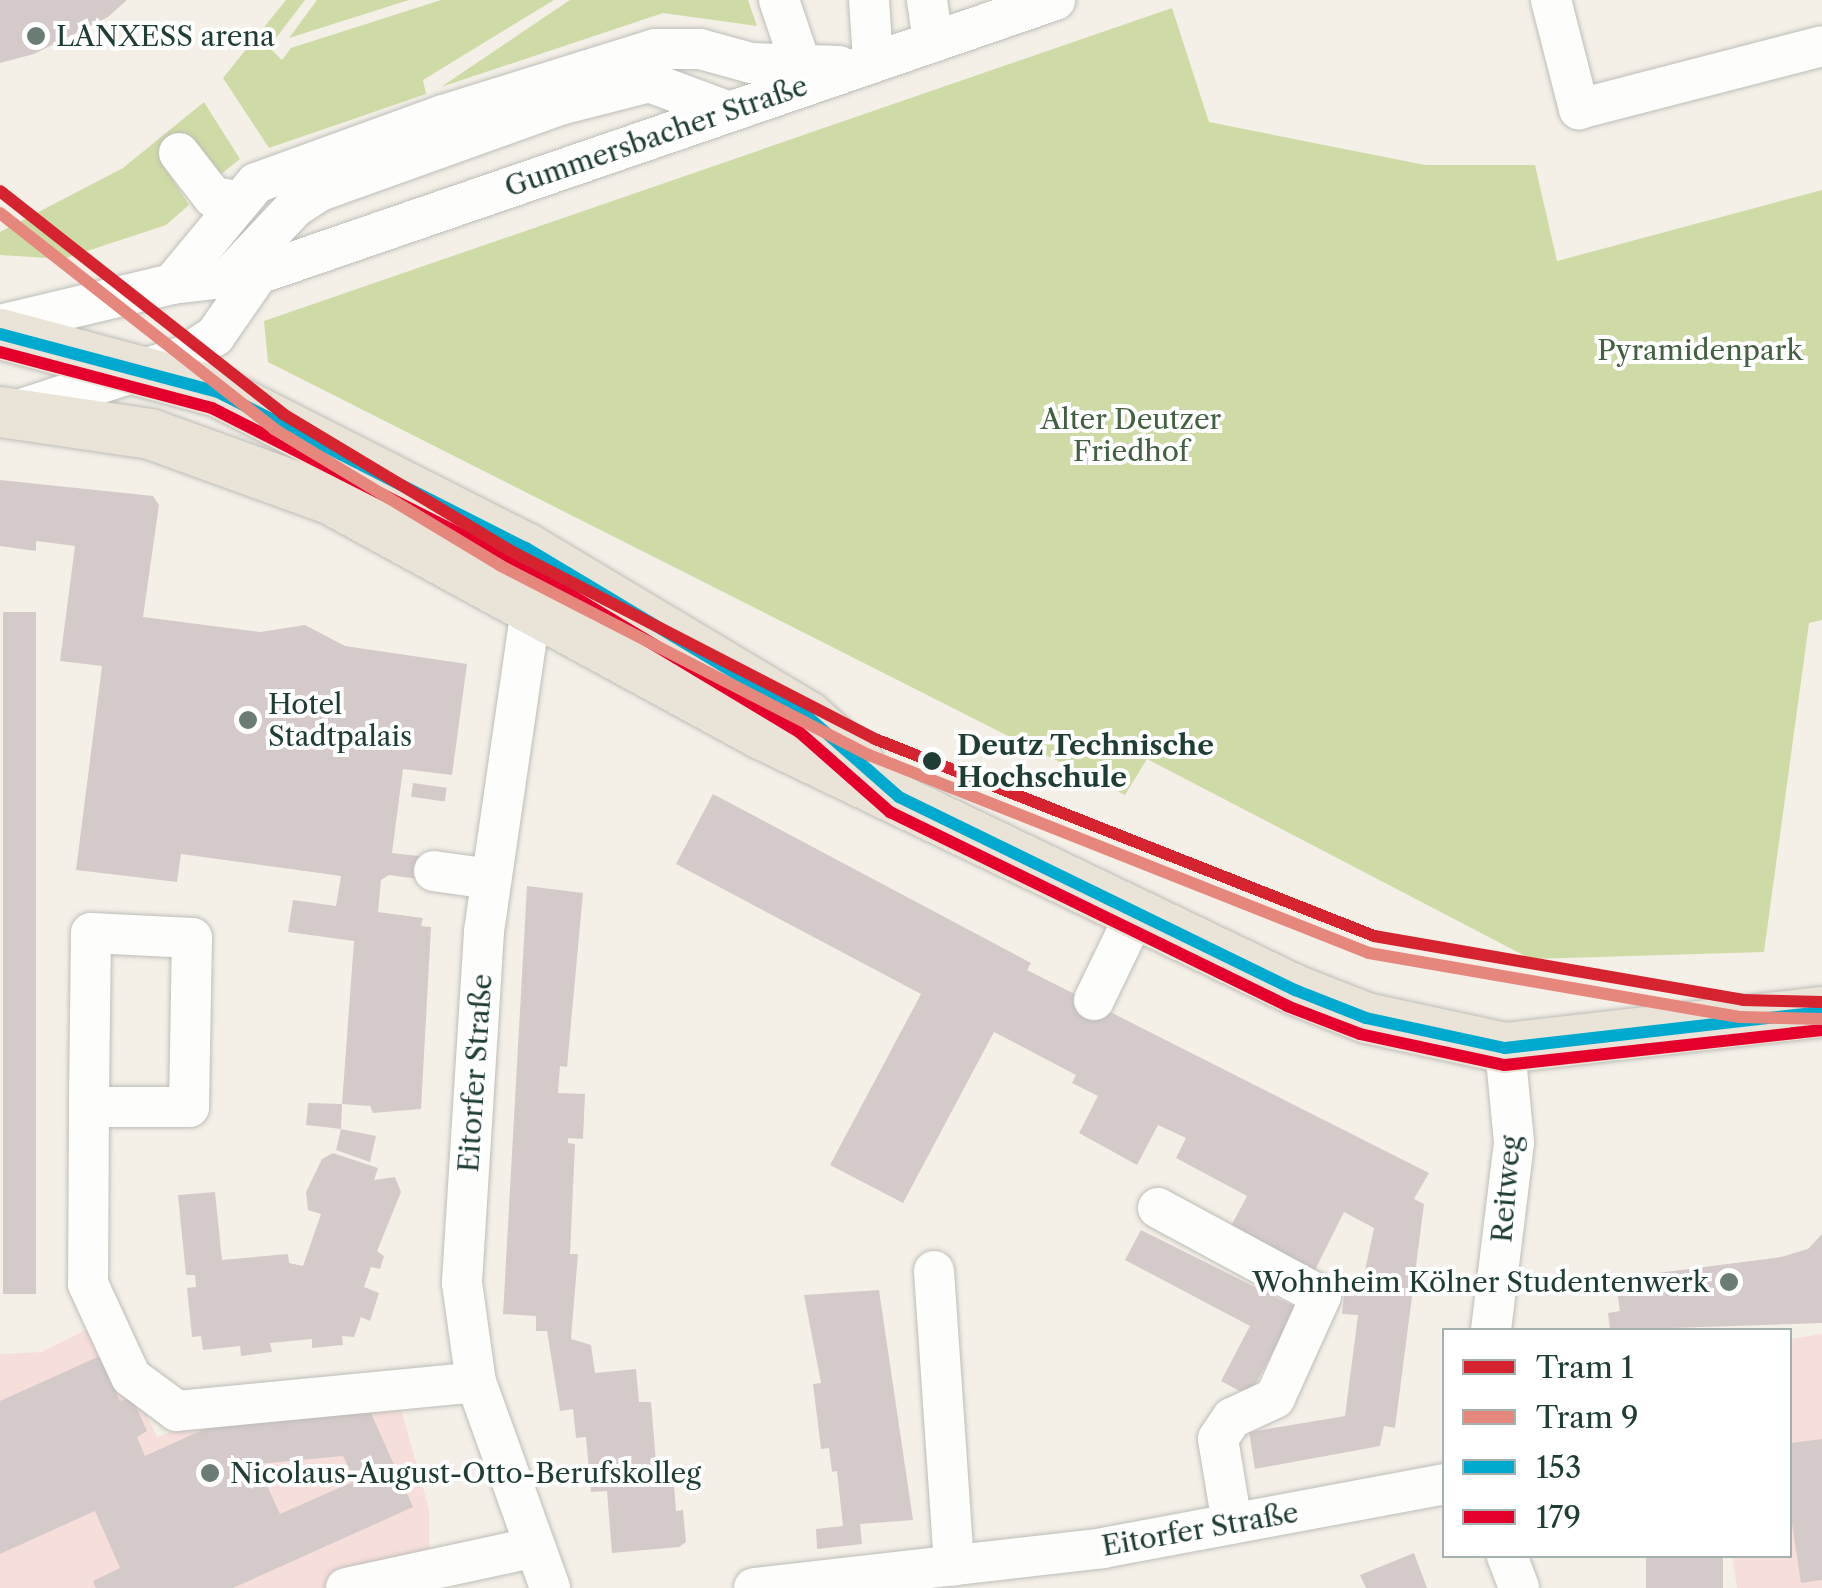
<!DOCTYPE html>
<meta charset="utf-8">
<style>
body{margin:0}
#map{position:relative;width:1822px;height:1588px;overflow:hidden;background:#f4f0e8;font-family:"Libre Caslon Text",serif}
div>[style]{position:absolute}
.built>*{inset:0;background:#f6dedb}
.green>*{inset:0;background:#cfdba6}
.building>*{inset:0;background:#d5caca;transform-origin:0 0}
.roads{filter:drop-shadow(0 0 2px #bdbdb8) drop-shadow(0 0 2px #bdbdb8)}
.minor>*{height:40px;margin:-20px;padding:0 20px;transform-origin:20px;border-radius:20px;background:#fdfdfc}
.major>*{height:50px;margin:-25px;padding:0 25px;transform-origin:25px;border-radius:25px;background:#e9e3d8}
.bus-1>*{height:12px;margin:-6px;padding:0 6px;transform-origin:6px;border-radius:6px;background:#00a9ce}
.bus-2>*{height:12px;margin:-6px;padding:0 6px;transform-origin:6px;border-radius:6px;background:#e4002b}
.tram-1>*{height:12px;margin:-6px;padding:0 6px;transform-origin:6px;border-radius:6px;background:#d52330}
.tram-2>*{height:12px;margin:-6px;padding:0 6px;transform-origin:6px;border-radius:6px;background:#e6877e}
.dots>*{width:28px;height:28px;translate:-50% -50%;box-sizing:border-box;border:5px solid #fff;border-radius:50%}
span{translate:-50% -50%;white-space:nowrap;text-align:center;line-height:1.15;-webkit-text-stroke:8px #fff;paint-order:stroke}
.poi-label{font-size:28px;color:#1f3d34}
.left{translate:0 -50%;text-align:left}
.right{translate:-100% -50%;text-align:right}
.street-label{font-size:28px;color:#1f3d34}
.park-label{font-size:28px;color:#446043}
.stop-label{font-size:28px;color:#1f3d34;font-weight:700}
.legend{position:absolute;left:1442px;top:1328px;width:350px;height:230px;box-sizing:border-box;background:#fff;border:2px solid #a5b1ae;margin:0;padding:12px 18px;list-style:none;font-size:30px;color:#1f3d34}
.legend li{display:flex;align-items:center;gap:20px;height:50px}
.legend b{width:50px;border:2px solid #a5b1ae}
</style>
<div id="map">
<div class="built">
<div style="clip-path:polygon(102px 1322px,157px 1437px,200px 1420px,399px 1402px,429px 1509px,429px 1588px,0 1588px,0 1354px,41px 1352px)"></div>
<div style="clip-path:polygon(1822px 1334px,1822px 1588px,1737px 1588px,1732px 1556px,1790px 1556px,1790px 1339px)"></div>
</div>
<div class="green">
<div style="clip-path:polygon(286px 0,305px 0,269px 47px,282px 60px,291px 48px,441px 0,554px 0,423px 80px,426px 94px,269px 148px,223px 78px)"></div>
<div style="clip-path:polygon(317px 0,409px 0,289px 38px)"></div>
<div style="clip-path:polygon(570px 0,748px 0,757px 26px,663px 13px,441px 87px)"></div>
<div style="clip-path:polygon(1172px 8px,1209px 122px,1425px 165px,1535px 165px,1557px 261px,1822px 190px,1822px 620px,1809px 623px,1764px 952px,1531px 959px,1147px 759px,1125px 795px,268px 362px,264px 321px)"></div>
<div style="clip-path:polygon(204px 102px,240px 159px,216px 178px,163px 165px,189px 205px,166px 225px,63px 259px,0 255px,0 232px,123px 168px)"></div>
</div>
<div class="building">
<div style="clip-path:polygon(0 0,127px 0,108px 17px,34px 54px,0 63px)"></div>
<div style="clip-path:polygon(0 480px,153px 496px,159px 505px,143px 617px,260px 632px,305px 625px,345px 646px,467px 664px,452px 775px,403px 769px,392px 853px,436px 858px,433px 881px,389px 875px,381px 880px,378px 912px,423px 918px,421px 926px,431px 927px,421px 1109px,373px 1113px,370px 1106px,342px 1104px,354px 941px,288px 932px,293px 900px,336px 906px,341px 876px,181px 854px,177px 882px,76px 870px,102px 666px,60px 661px,75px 546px,36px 541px,36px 551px,0 546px)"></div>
<div style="left:3px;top:612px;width:33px;height:682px"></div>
<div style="left:413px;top:783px;width:34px;height:14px;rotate:8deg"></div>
<div style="clip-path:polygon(713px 794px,1031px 963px,1027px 970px,1429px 1173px,1414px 1199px,1424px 1204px,1395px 1428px,1384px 1426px,1380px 1446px,1255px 1469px,1249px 1432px,1345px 1416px,1358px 1315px,1342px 1314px,1346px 1278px,1363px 1280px,1374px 1228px,1344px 1212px,1314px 1272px,1231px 1226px,1247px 1196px,1176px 1158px,1186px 1138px,1158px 1125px,1137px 1165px,1079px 1133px,1098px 1096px,1072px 1083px,1076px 1075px,994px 1032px,903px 1203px,830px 1165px,921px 994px,676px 864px)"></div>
<div style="clip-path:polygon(527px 886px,583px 893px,567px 1067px,560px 1066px,558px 1093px,585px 1094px,583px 1139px,568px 1138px,568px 1143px,575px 1144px,570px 1254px,578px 1254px,571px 1339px,591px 1345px,595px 1373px,636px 1369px,639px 1402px,651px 1402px,658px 1486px,674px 1485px,676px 1511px,683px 1510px,686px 1542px,679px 1547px,612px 1553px,607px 1491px,591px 1492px,586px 1437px,576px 1438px,573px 1409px,560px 1411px,547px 1331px,536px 1331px,536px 1316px,503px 1314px)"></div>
<div style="clip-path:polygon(308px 1103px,342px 1104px,341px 1129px,306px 1125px)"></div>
<div style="clip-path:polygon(341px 1129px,376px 1136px,370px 1162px,336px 1150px)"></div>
<div style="clip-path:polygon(333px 1153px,378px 1168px,374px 1180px,395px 1177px,401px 1192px,377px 1251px,384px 1256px,380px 1269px,371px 1267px,364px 1287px,379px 1293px,370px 1321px,361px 1317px,354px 1337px,342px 1336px,343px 1345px,312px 1348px,312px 1339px,270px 1343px,272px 1352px,241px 1356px,240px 1346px,203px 1350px,201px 1336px,192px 1337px,187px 1288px,196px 1287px,195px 1275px,186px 1275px,178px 1195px,215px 1192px,222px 1260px,288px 1254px,289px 1263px,303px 1266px,321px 1214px,308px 1210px,306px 1192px,322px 1159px)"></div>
<div style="clip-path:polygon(1141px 1230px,1297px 1308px,1249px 1396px,1221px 1381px,1250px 1326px,1125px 1260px)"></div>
<div style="clip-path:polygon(1822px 1234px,1822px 1323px,1610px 1330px,1608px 1313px,1620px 1311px,1617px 1291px,1637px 1289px,1635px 1276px,1781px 1257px,1808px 1249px)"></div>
<div style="clip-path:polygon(879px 1290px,913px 1520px,860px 1524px,862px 1544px,817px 1549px,816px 1529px,843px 1526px,837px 1471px,832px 1472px,829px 1448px,821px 1449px,813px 1384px,821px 1383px,804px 1295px)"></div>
<div style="clip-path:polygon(evenodd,100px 1356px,120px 1401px,132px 1398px,147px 1431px,137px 1437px,145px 1456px,209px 1427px,370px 1411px,413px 1507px,233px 1588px,96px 1588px,93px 1581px,120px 1568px,95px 1511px,0 1554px,0 1401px,100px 1356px,343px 1456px,355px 1481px,280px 1514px,257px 1464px,343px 1456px)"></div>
<div style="clip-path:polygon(1822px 1439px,1822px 1580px,1801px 1583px,1790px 1511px,1790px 1443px)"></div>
<div style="clip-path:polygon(1414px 1553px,1427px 1588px,1366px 1588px,1360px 1575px)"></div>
<div style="left:1646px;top:1556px;width:77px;height:33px"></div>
</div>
<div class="roads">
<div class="minor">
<div style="left:779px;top:0;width:88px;rotate:71.4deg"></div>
<div style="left:869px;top:0;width:61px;rotate:86.2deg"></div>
<div style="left:927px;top:0;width:41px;rotate:81.7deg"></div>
<div style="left:1551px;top:0;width:113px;rotate:75.6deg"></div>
<div style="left:1579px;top:109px;width:251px;rotate:-14.5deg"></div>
<div style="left:179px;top:153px;width:56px;rotate:52.3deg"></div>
<div style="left:213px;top:197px;width:25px;rotate:9deg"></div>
<div style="left:231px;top:275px;width:93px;rotate:-46.7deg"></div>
<div style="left:295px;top:207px;width:30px;rotate:-33deg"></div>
<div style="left:320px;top:191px;width:258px;rotate:-19.7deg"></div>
<div style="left:563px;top:104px;width:89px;rotate:-14.3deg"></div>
<div style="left:649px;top:82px;width:83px;rotate:20.4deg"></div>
<div style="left:172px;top:284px;width:131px;rotate:-50.3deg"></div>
<div style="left:256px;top:183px;width:199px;rotate:-20deg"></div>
<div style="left:443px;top:115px;width:222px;rotate:-17.3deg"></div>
<div style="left:655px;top:49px;width:45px"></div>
<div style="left:700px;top:49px;width:53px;rotate:15.4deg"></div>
<div style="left:751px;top:63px;width:88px;rotate:2deg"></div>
<div style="left:0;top:325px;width:177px;rotate:-13.4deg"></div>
<div style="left:172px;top:284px;width:87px;rotate:-6.6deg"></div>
<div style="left:258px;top:274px;width:843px;rotate:-18.97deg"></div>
<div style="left:12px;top:412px;width:181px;rotate:-18deg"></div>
<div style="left:184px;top:356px;width:37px;rotate:-33deg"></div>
<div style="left:215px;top:336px;width:75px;rotate:-55.3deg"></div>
<div style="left:529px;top:581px;width:28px;rotate:86deg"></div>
<div style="left:531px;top:609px;width:326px;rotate:98.3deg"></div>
<div style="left:484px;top:932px;width:352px;rotate:93.6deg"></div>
<div style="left:462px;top:1283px;width:100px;rotate:82deg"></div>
<div style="left:476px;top:1382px;width:219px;rotate:70.2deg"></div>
<div style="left:434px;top:871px;width:57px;rotate:8.1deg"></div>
<div style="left:1094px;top:1000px;width:99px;rotate:-64.2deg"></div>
<div style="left:89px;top:1107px;width:100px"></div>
<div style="left:189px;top:1107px;width:169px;rotate:-89deg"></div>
<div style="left:192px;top:938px;width:101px;rotate:-177.2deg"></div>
<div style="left:91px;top:933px;width:174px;rotate:90.7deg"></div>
<div style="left:89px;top:1107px;width:177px;rotate:90.3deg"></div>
<div style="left:88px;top:1284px;width:102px;rotate:65.2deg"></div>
<div style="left:131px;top:1377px;width:57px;rotate:36.5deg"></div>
<div style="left:177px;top:1411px;width:300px;rotate:-5.5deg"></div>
<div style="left:1158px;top:1208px;width:185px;rotate:28.4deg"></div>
<div style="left:1321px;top:1296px;width:112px;rotate:114.3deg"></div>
<div style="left:1275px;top:1398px;width:47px;rotate:155.1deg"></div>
<div style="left:1232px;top:1418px;width:25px;rotate:124deg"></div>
<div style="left:1218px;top:1439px;width:86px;rotate:80.6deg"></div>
<div style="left:934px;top:1271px;width:295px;rotate:86.1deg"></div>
<div style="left:1491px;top:1330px;width:189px;rotate:-83deg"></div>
<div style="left:1514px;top:1142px;width:94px;rotate:-95.5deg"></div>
<div style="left:1507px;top:1556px;width:34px;rotate:69deg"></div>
<div style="left:346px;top:1588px;width:189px;rotate:-12.2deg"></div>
<div style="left:754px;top:1588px;width:351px;rotate:-6.5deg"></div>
<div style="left:1103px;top:1548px;width:347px;rotate:-10.6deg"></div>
</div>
<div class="major">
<div style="left:0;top:334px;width:226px;rotate:14.9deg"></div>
<div style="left:218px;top:392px;width:345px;rotate:26.9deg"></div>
<div style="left:526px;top:548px;width:329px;rotate:30.9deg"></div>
<div style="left:808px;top:717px;width:67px;rotate:41.3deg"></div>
<div style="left:0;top:412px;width:152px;rotate:8.3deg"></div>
<div style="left:150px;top:434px;width:191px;rotate:19.9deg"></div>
<div style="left:330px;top:499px;width:489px;rotate:28.6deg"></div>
<div style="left:759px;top:733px;width:594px;rotate:25.62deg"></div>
<div style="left:1295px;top:990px;width:76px;rotate:21.5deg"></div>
<div style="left:1366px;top:1018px;width:142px;rotate:12.2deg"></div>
<div style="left:1505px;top:1048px;width:319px;rotate:-6.5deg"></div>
</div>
</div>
<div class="bus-1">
<div style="left:0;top:334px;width:226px;rotate:14.9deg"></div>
<div style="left:218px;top:392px;width:345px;rotate:26.9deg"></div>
<div style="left:526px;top:548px;width:329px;rotate:30.9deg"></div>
<div style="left:808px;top:717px;width:121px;rotate:41.3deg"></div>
<div style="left:899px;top:797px;width:441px;rotate:26deg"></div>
<div style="left:1295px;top:990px;width:76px;rotate:21.5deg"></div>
<div style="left:1366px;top:1018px;width:142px;rotate:12.2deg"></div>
<div style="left:1505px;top:1048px;width:319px;rotate:-6.5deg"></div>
</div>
<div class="bus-2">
<div style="left:0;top:352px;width:219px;rotate:14.8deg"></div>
<div style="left:212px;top:408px;width:343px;rotate:26.9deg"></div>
<div style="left:518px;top:563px;width:327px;rotate:31deg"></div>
<div style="left:798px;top:731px;width:123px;rotate:41.4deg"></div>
<div style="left:890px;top:812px;width:442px;rotate:26deg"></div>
<div style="left:1287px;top:1006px;width:78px;rotate:21deg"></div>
<div style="left:1360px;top:1034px;width:148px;rotate:12.1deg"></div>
<div style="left:1505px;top:1065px;width:319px;rotate:-6.3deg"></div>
</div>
<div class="tram-1">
<div style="left:0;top:191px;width:360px;rotate:38.2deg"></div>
<div style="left:283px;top:414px;width:264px;rotate:31deg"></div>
<div style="left:509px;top:550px;width:412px;rotate:27.3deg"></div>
<div style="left:875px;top:739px;width:536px;rotate:21.54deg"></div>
<div style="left:1374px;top:936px;width:375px;rotate:9.8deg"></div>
<div style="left:1743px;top:1000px;width:79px;rotate:1.5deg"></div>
</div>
<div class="tram-2">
<div style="left:0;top:213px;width:349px;rotate:38.2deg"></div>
<div style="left:274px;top:429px;width:265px;rotate:31.1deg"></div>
<div style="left:501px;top:566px;width:414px;rotate:27.2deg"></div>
<div style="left:869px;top:755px;width:538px;rotate:21.6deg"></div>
<div style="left:1369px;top:953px;width:376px;rotate:9.8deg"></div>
<div style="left:1740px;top:1017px;width:82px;rotate:1.4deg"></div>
</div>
<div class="dots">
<div style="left:36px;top:36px;background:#6a7c73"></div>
<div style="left:248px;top:720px;background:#6a7c73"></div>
<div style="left:932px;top:761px;background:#1f3d34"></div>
<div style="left:1729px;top:1282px;background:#6a7c73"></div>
<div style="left:210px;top:1473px;background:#6a7c73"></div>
</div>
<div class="poi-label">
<span class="left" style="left:56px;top:36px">LANXESS arena</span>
<span class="left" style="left:268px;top:720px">Hotel<br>Stadtpalais</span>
<span class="right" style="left:1709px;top:1282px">Wohnheim Kölner Studentenwerk</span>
<span class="left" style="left:230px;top:1473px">Nicolaus-August-Otto-Berufskolleg</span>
</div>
<div class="street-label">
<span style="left:656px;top:136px;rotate:-19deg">Gummersbacher Straße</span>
<span style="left:475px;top:1073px;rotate:-86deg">Eitorfer Straße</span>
<span style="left:1506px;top:1189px;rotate:-85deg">Reitweg</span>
<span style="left:1200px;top:1529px;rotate:-10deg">Eitorfer Straße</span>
</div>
<div class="park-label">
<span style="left:1700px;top:350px">Pyramidenpark</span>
<span style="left:1131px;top:435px">Alter Deutzer<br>Friedhof</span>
</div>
<div class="stop-label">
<span class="left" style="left:957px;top:761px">Deutz Technische<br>Hochschule</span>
</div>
<ul class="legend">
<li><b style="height:12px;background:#d52330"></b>Tram 1</li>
<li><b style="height:12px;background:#e6877e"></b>Tram 9</li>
<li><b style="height:12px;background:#00a9ce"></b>153</li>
<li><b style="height:12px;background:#e4002b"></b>179</li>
</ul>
</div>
